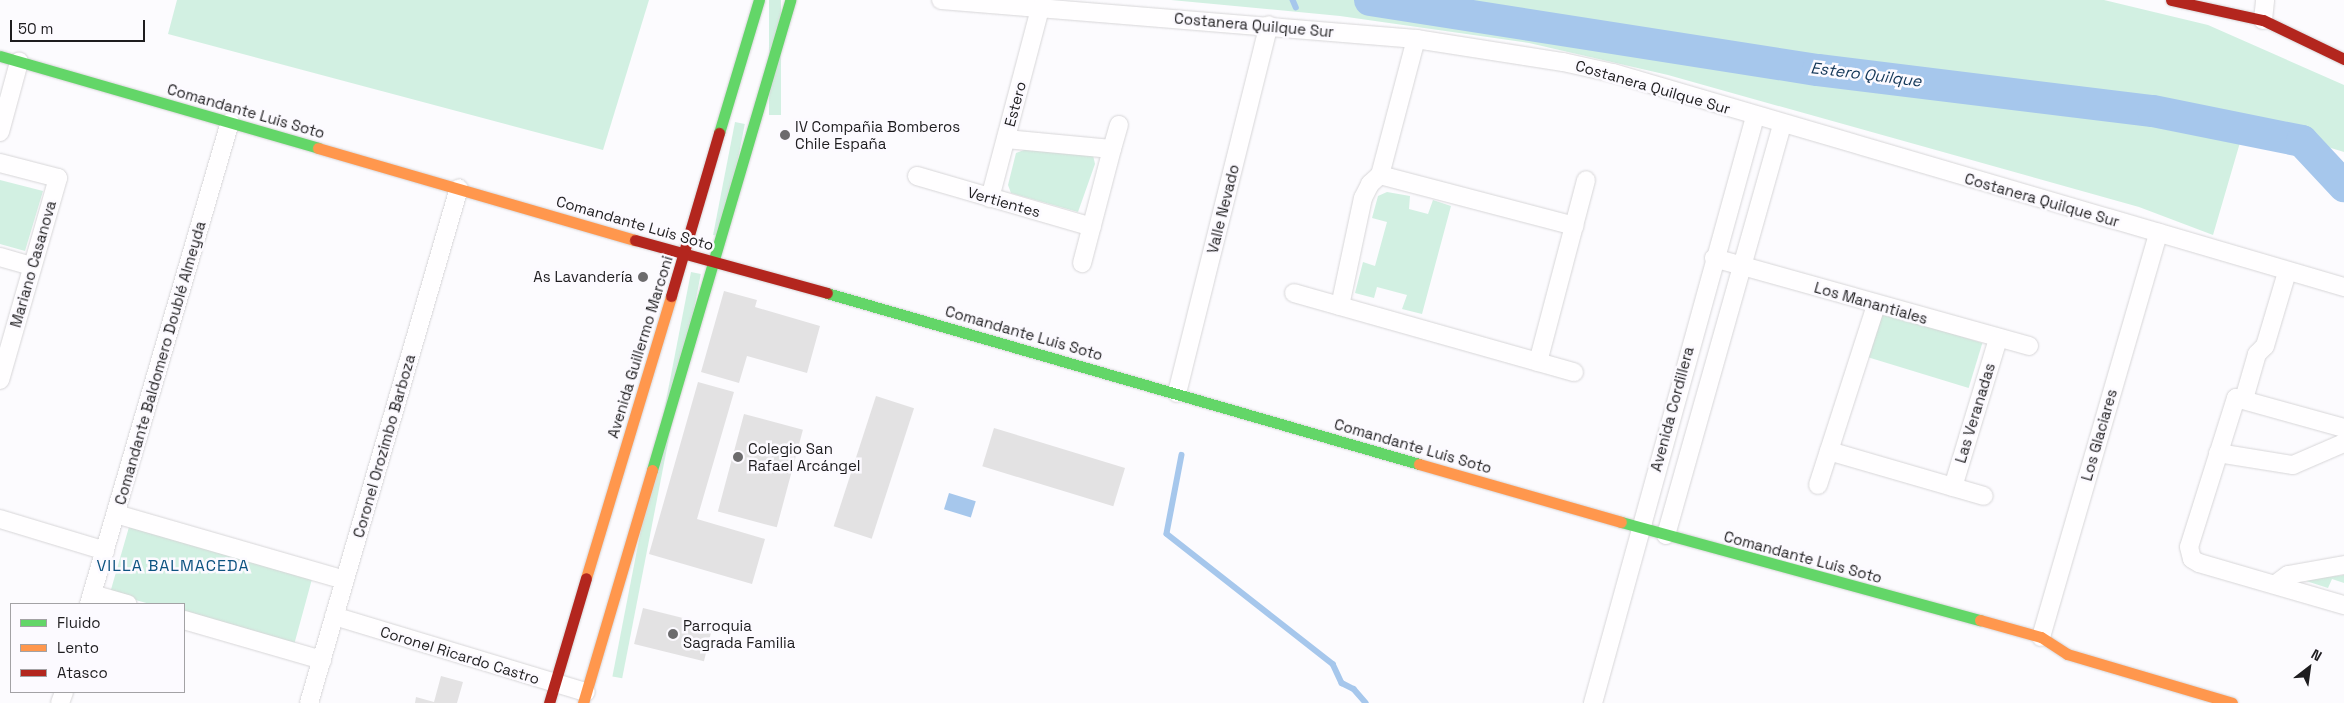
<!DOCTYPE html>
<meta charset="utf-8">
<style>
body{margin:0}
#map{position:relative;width:2344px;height:703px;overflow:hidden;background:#fcfbfe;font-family:"Space Grotesk",sans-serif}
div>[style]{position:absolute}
.green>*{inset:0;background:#d2f0e2;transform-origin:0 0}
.water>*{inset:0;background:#a6c7ec;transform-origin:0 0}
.stream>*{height:5.5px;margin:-2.75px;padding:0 2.75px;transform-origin:2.75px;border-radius:2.75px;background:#a6c7ec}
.river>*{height:32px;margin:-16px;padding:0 16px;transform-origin:16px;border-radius:16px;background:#a6c7ec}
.building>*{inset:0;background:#e3e2e3;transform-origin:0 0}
.roads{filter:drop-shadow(0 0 1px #d7d6d8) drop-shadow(0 0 1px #d7d6d8)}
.street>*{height:18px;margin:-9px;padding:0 9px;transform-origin:9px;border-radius:9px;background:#fffeff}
.fast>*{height:11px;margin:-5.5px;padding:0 5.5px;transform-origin:5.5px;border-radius:5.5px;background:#63d668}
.slow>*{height:11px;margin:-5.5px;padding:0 5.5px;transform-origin:5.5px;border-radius:5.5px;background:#ff974d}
.jam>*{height:11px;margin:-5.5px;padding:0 5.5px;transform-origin:5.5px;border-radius:5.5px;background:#b3261e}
.dots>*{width:14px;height:14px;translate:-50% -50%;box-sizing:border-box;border:2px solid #fcfaff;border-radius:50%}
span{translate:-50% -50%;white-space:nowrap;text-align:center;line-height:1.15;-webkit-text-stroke:5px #fcfaff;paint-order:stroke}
.street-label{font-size:15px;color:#1e1d1f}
.poi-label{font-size:15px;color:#1e1d1f}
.left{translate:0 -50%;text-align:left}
.right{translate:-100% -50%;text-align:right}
.water-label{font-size:16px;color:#113556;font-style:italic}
.neighbourhood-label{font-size:16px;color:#0d5381;letter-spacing:1px}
.legend{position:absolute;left:10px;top:603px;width:175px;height:90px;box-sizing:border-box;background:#fcfaff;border:1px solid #a3a2a5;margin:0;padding:6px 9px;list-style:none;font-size:15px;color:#1e1d1f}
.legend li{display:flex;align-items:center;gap:10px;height:25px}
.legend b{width:25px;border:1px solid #a3a2a5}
.north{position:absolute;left:2284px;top:643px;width:50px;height:50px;-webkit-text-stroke:4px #fcfaff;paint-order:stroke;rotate:30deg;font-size:14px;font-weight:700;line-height:20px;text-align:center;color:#1e1d1f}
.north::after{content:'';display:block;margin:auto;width:18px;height:22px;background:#1e1d1f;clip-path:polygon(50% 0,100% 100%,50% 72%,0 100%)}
.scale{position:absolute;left:10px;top:20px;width:135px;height:22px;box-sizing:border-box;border:2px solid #1e1d1f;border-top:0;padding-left:6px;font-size:15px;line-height:18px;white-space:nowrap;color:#1e1d1f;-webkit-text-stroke:4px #fcfaff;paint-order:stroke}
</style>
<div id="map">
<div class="green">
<div style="clip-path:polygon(177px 0,649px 0,603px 150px,168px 34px)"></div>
<div style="left:769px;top:0;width:12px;height:115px"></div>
<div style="clip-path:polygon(1171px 0,2104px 0,2208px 25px,2344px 85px,2344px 152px,2246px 122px,2213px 235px,2139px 207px,1668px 75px,1529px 43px,1340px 16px)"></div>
<div style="left:735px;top:122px;width:10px;height:115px;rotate:11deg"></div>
<div style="clip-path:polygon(1027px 149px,1093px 155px,1095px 164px,1078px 212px,1011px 193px,1008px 185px,1016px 153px)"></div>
<div style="clip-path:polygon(0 180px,43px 191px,25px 251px,0 244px)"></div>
<div style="clip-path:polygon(1387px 192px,1410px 196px,1409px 209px,1428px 214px,1433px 200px,1451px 206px,1422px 314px,1402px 309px,1407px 295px,1377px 287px,1374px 298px,1355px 293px,1363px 262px,1375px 266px,1387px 222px,1372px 218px,1378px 196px)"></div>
<div style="left:691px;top:272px;width:10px;height:412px;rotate:11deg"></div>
<div style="left:1881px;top:312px;width:106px;height:47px;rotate:17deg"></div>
<div style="clip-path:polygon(129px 527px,312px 579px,294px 645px,184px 614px,184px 604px,150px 604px,110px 593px)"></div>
<div style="clip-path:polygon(2344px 575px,2344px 583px,2332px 579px,2328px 588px,2303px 580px)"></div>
</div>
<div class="water">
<div style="left:949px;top:493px;width:28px;height:17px;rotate:17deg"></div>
</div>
<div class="stream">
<div style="left:1293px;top:0;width:8px;rotate:67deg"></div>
<div style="left:1182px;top:455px;width:80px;rotate:100.8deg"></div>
<div style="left:1167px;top:534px;width:211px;rotate:38.1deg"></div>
<div style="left:1333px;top:664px;width:21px;rotate:65deg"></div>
<div style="left:1342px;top:683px;width:13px;rotate:27deg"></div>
<div style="left:1354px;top:689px;width:18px;rotate:49deg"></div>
</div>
<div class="river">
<div style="left:1370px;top:0;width:453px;rotate:8.9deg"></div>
<div style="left:1818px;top:70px;width:337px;rotate:7deg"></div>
<div style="left:2153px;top:111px;width:152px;rotate:11.4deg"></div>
<div style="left:2302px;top:141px;width:62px;rotate:47deg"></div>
</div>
<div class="building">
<div style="clip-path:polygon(724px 291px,757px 300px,755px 307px,820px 326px,807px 373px,747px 356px,739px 383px,701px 372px)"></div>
<div style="clip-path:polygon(698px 382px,734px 392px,697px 519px,765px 539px,752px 584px,649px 554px)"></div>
<div style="left:876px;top:396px;width:40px;height:137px;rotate:18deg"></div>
<div style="left:744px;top:414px;width:61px;height:101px;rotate:15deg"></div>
<div style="left:994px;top:428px;width:137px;height:40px;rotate:17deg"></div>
<div style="left:643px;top:608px;width:72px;height:37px;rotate:14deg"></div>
<div style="clip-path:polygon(441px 676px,463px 682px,457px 703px,415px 703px,416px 697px,434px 702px)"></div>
</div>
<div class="roads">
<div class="street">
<div style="left:941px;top:0;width:477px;rotate:4.7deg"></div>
<div style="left:1416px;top:39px;width:149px;rotate:8.9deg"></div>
<div style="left:1563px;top:62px;width:51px;rotate:12.4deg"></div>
<div style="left:1613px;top:73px;width:762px;rotate:16.32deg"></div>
<div style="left:2263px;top:20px;width:20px;rotate:-84deg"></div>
<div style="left:1416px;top:39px;width:141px;rotate:104.8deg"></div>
<div style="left:1380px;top:175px;width:201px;rotate:14.7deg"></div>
<div style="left:0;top:132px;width:73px;rotate:-74.8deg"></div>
<div style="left:1006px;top:139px;width:106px;rotate:5.4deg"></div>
<div style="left:1112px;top:149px;width:118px;rotate:104.7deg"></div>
<div style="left:1112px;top:149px;width:25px;rotate:-74deg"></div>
<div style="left:0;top:163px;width:60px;rotate:14.5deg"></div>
<div style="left:58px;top:178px;width:210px;rotate:106deg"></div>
<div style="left:917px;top:176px;width:182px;rotate:16.2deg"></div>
<div style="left:990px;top:198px;width:196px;rotate:-75.2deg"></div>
<div style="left:0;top:257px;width:33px;rotate:16deg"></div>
<div style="left:1714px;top:258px;width:327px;rotate:15.6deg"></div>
<div style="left:1294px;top:293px;width:291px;rotate:15.8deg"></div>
<div style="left:1340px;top:306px;width:110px;rotate:-78deg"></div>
<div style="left:1363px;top:198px;width:16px;rotate:-63deg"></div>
<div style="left:1370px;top:184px;width:13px;rotate:-42deg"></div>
<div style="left:1538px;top:362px;width:188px;rotate:-75.2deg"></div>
<div style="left:1177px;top:393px;width:379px;rotate:-76deg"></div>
<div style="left:2244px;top:399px;width:47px;rotate:-73.9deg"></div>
<div style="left:2257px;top:354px;width:11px;rotate:-45deg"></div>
<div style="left:2265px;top:346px;width:77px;rotate:-73.4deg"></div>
<div style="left:2344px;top:428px;width:112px;rotate:-164.5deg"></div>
<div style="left:2236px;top:398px;width:156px;rotate:107.5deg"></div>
<div style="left:2189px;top:547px;width:12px;rotate:76deg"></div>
<div style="left:2192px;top:559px;width:8px;rotate:30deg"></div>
<div style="left:2199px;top:563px;width:151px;rotate:16.2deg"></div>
<div style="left:1829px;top:451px;width:161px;rotate:16.2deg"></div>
<div style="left:2218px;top:453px;width:76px;rotate:9.1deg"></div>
<div style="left:2293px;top:465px;width:56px;rotate:-23.3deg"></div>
<div style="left:1818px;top:485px;width:189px;rotate:-72.1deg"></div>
<div style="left:1953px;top:487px;width:155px;rotate:-73.1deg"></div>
<div style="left:116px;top:514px;width:238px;rotate:16.1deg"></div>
<div style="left:0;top:519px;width:110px;rotate:16.9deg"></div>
<div style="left:1666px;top:535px;width:427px;rotate:-74.2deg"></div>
<div style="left:2276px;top:584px;width:15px;rotate:-37deg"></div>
<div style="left:2288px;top:575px;width:57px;rotate:-10.1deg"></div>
<div style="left:92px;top:594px;width:37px;rotate:16deg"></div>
<div style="left:89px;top:604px;width:502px;rotate:-73.69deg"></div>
<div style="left:334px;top:616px;width:263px;rotate:16.8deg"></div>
<div style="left:184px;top:620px;width:144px;rotate:16.2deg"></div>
<div style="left:2041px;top:637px;width:421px;rotate:-73.8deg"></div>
<div style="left:60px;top:703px;width:12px;rotate:-70deg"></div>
<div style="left:309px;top:703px;width:536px;rotate:-73.76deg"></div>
<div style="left:1593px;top:703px;width:608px;rotate:-74.55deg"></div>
</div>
<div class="fast">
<div style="left:0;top:56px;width:331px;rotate:16.1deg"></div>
<div style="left:719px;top:133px;width:139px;rotate:-73.3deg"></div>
<div style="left:827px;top:293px;width:616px;rotate:16.11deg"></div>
<div style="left:652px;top:470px;width:490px;rotate:-73.6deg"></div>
<div style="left:1621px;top:522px;width:372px;rotate:15.3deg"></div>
</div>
<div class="slow">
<div style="left:318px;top:148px;width:330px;rotate:16.2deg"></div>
<div style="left:1419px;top:464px;width:210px;rotate:16deg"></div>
<div style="left:586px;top:578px;width:295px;rotate:-73.2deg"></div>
<div style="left:1980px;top:620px;width:63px;rotate:15.6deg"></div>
<div style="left:2041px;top:637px;width:31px;rotate:33deg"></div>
<div style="left:2067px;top:654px;width:172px;rotate:16.5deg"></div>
<div style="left:583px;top:703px;width:243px;rotate:-73.5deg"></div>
</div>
<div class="jam">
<div style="left:2171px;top:0;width:94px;rotate:12.3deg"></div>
<div style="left:2263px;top:20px;width:90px;rotate:25.7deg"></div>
<div style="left:635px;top:240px;width:199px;rotate:15.4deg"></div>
<div style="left:671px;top:296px;width:170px;rotate:-73.6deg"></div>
<div style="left:549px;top:703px;width:130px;rotate:-73.5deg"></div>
</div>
</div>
<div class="dots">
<div style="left:785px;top:135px;background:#6c6b6d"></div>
<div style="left:643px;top:277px;background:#6c6b6d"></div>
<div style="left:738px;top:457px;background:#6c6b6d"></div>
<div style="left:673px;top:634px;background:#6c6b6d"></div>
</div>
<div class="street-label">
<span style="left:1254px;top:25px;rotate:5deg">Costanera Quilque Sur</span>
<span style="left:1653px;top:87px;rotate:16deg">Costanera Quilque Sur</span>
<span style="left:1015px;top:104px;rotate:-75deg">Estero</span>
<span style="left:246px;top:111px;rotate:16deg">Comandante Luis Soto</span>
<span style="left:2042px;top:200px;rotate:16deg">Costanera Quilque Sur</span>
<span style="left:1004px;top:202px;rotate:16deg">Vertientes</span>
<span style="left:1223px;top:209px;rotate:-76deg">Valle Nevado</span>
<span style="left:635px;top:223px;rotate:16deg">Comandante Luis Soto</span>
<span style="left:33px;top:264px;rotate:-74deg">Mariano Casanova</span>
<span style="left:1871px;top:303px;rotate:16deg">Los Manantiales</span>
<span style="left:1024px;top:333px;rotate:16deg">Comandante Luis Soto</span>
<span style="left:640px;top:347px;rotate:-73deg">Avenida Guillermo Marconi</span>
<span style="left:160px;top:363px;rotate:-74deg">Comandante Baldomero Doublé Almeyda</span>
<span style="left:1672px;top:409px;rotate:-75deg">Avenida Cordillera</span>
<span style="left:1975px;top:413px;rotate:-73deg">Las Veranadas</span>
<span style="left:2099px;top:435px;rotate:-74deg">Los Glaciares</span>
<span style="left:384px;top:446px;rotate:-74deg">Coronel Orozimbo Barboza</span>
<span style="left:1413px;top:446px;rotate:16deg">Comandante Luis Soto</span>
<span style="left:1803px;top:557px;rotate:15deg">Comandante Luis Soto</span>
<span style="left:460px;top:655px;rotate:17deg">Coronel Ricardo Castro</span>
</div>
<div class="poi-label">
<span class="left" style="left:795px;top:135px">IV Compañia Bomberos<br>Chile España</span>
<span class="right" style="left:633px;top:277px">As Lavandería</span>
<span class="left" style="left:748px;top:457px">Colegio San<br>Rafael Arcángel</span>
<span class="left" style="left:683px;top:634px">Parroquia<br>Sagrada Familia</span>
</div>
<div class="water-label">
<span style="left:1866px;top:75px;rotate:7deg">Estero Quilque</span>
</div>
<div class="neighbourhood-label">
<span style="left:173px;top:566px">VILLA BALMACEDA</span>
</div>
<ul class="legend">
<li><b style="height:6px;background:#63d668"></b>Fluido</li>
<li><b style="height:6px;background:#ff974d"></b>Lento</li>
<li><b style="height:6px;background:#b3261e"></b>Atasco</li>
</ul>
<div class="north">N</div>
<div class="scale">50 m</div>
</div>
